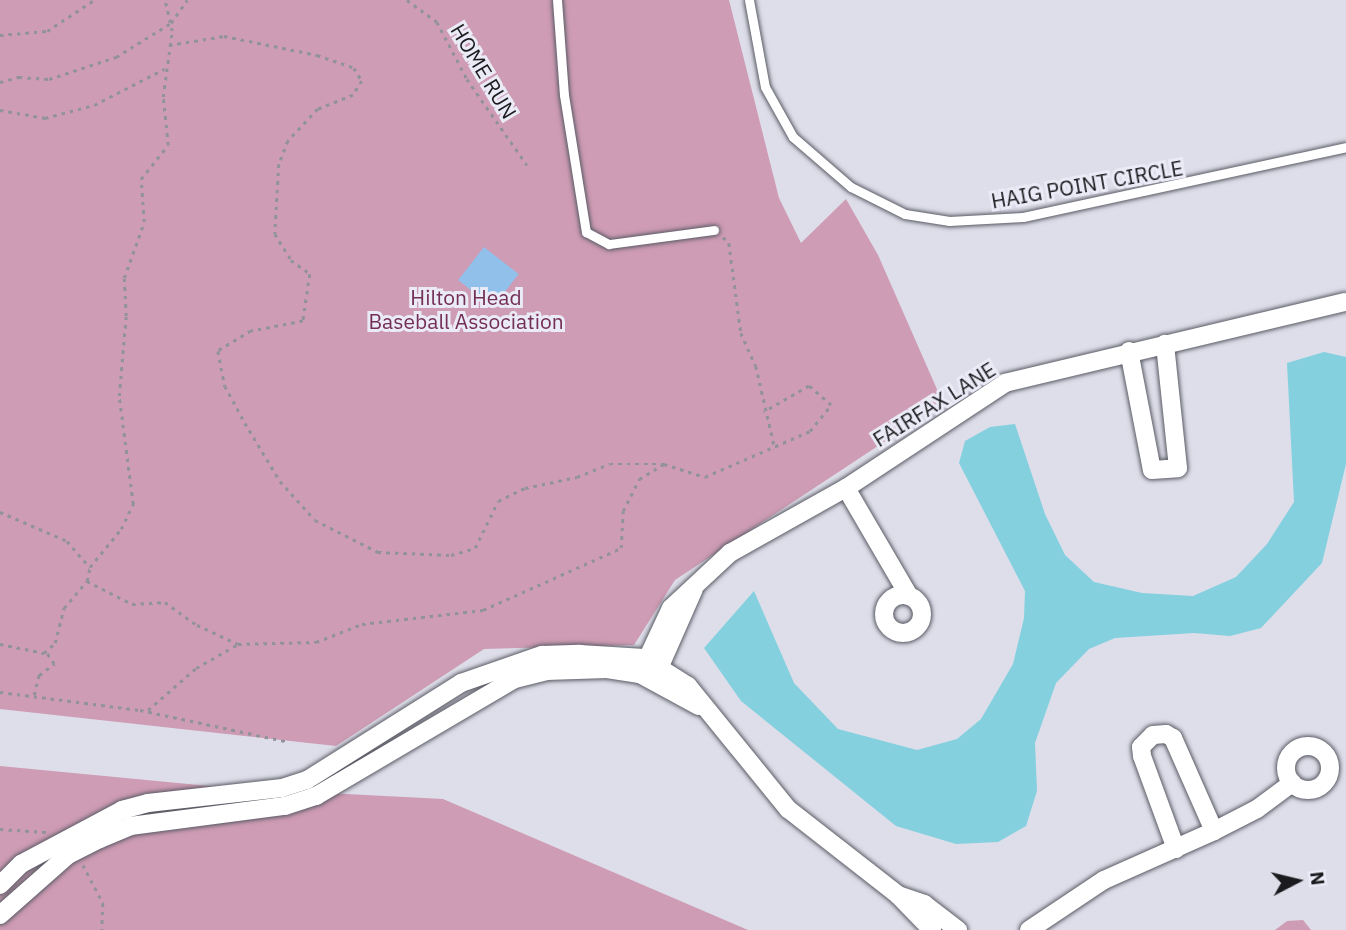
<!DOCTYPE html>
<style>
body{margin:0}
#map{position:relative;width:1346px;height:930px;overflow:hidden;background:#dddee9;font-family:"IBM Plex Sans",sans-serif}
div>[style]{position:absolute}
.green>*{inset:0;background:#ce9cb4}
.water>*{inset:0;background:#84d0df}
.building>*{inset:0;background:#91c0ea;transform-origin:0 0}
.path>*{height:2.5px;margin-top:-1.25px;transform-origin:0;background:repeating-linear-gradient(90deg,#92929a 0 3.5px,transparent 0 8.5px)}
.roads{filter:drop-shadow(0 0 2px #5a5b65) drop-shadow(0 0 2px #5a5b65)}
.lane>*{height:9px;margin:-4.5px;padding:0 4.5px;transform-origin:4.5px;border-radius:4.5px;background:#fff}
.street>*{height:18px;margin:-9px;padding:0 9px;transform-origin:9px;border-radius:9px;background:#fff}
.street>.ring{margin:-9px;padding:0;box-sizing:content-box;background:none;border:18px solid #fff;border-radius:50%}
span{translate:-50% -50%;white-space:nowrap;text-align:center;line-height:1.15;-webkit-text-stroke:6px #eaebf7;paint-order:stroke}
.street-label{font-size:21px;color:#1b1b1f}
.park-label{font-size:21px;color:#742f56}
.north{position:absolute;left:1262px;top:846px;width:70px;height:70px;-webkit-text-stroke:5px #eaebf7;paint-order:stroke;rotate:83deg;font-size:19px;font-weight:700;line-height:28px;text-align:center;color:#1b1b1f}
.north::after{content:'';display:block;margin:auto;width:24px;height:32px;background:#1b1b1f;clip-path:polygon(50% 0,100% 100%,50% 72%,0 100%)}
</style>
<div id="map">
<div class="green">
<div style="clip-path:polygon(0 0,729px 0,779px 198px,801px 243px,846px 199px,878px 255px,943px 403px,675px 580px,634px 645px,484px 649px,336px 746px,0 709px)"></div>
<div style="clip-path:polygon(0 766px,230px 788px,443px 799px,748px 930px,0 930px)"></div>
<div style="clip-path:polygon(1303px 920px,1311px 930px,1275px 930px,1287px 921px)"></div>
</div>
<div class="water">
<div style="clip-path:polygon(1324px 352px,1346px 357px,1346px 464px,1322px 563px,1261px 628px,1230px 636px,1194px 633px,1115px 638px,1089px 649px,1056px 683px,1035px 743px,1037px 791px,1026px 826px,998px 842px,956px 844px,896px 826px,741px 701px,704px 648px,754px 591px,794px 683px,838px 729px,917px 750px,957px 739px,981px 719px,1013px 664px,1024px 618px,1025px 591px,959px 463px,965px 441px,990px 427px,1015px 424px,1045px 514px,1065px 555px,1094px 582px,1142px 593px,1193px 596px,1236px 577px,1267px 544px,1294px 502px,1287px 363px)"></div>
</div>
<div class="building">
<div style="left:484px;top:247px;width:44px;height:42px;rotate:38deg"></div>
</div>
<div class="path">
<div style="left:407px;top:0;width:37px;rotate:36deg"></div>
<div style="left:437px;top:22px;width:64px;rotate:62.2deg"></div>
<div style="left:467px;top:79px;width:105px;rotate:55.1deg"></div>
<div style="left:0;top:35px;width:47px;rotate:-4.9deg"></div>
<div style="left:47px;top:31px;width:56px;rotate:-33.4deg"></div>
<div style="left:169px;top:45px;width:56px;rotate:-9.3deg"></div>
<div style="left:224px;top:36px;width:95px;rotate:11.5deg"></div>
<div style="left:317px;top:55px;width:39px;rotate:19deg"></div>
<div style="left:354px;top:68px;width:15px;rotate:58deg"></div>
<div style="left:362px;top:81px;width:17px;rotate:123deg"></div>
<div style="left:353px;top:95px;width:38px;rotate:158deg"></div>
<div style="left:318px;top:109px;width:44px;rotate:133.2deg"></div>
<div style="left:288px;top:141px;width:25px;rotate:111deg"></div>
<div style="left:279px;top:164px;width:70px;rotate:93.3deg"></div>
<div style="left:275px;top:234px;width:31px;rotate:58deg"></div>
<div style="left:291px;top:260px;width:24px;rotate:36deg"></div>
<div style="left:310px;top:274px;width:48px;rotate:98.5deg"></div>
<div style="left:303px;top:321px;width:53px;rotate:169.1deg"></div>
<div style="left:251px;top:331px;width:39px;rotate:149deg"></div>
<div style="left:218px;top:351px;width:36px;rotate:79deg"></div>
<div style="left:225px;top:386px;width:42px;rotate:61.6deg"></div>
<div style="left:245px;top:423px;width:68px;rotate:58.9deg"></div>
<div style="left:280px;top:481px;width:52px;rotate:48.1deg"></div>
<div style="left:315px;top:520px;width:71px;rotate:26.9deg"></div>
<div style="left:378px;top:552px;width:73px;rotate:2.4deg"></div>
<div style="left:451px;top:555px;width:25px;rotate:-16deg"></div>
<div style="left:475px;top:548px;width:52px;rotate:-63.9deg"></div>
<div style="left:498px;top:501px;width:30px;rotate:-26deg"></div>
<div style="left:525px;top:488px;width:53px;rotate:-11.9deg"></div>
<div style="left:577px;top:477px;width:35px;rotate:-22deg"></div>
<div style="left:610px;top:464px;width:54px"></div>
<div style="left:0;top:82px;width:20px;rotate:-15deg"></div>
<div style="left:19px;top:77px;width:30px;rotate:4deg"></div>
<div style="left:49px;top:79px;width:71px;rotate:-18.2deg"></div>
<div style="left:116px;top:57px;width:65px;rotate:-31.7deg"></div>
<div style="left:171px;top:23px;width:28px;rotate:-55deg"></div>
<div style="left:0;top:110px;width:46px;rotate:10.1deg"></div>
<div style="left:45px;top:118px;width:51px;rotate:-14.9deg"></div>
<div style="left:94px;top:105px;width:79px;rotate:-27.2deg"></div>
<div style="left:723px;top:237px;width:8px;rotate:45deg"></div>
<div style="left:729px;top:243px;width:91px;rotate:82.4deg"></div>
<div style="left:741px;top:333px;width:36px;rotate:66deg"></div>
<div style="left:756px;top:366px;width:85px;rotate:77.1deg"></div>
<div style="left:0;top:512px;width:73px;rotate:23.4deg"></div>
<div style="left:67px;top:541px;width:35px;rotate:49deg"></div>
<div style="left:87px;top:581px;width:51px;rotate:27.1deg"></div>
<div style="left:132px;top:604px;width:33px;rotate:-3deg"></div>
<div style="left:165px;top:602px;width:39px;rotate:36deg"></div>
<div style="left:197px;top:625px;width:45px;rotate:24.9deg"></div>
<div style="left:238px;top:644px;width:78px;rotate:-1.5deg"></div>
<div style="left:316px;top:642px;width:49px;rotate:-21.4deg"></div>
<div style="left:362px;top:624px;width:122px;rotate:-6.6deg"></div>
<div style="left:483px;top:610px;width:151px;rotate:-24.2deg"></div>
<div style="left:621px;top:548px;width:37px;rotate:-87deg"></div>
<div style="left:623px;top:511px;width:36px;rotate:-63deg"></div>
<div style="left:639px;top:479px;width:29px;rotate:-31deg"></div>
<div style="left:664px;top:464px;width:43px;rotate:17.6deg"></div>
<div style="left:705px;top:477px;width:115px;rotate:-23.7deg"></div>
<div style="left:810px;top:431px;width:33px;rotate:-51deg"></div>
<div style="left:831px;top:405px;width:29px;rotate:-139deg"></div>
<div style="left:809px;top:386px;width:52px;rotate:150deg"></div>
<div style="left:87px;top:581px;width:14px;rotate:-78deg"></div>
<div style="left:90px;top:567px;width:49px;rotate:-50.8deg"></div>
<div style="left:121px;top:529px;width:28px;rotate:-64deg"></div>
<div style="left:133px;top:504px;width:109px;rotate:-97.4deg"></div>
<div style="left:119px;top:396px;width:80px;rotate:-85deg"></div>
<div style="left:126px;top:316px;width:38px;rotate:-93deg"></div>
<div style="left:124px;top:278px;width:59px;rotate:-70.3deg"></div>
<div style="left:144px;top:222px;width:43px;rotate:-94deg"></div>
<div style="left:141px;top:179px;width:43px;rotate:-51.5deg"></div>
<div style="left:168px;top:145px;width:48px;rotate:-95.9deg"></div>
<div style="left:163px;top:97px;width:67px;rotate:-82.2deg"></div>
<div style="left:172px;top:31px;width:32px;rotate:-103deg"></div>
<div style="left:0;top:644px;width:45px;rotate:11.6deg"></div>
<div style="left:44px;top:653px;width:15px;rotate:-42deg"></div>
<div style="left:55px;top:643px;width:36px;rotate:-76deg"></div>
<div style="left:64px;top:608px;width:35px;rotate:-50deg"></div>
<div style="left:0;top:692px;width:141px;rotate:7.3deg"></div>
<div style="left:140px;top:710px;width:152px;rotate:12.1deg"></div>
<div style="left:34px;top:695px;width:21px;rotate:-76deg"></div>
<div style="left:39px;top:675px;width:19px;rotate:-36deg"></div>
<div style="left:54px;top:664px;width:14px;rotate:-124deg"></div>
<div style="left:148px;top:710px;width:64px;rotate:-41.2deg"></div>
<div style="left:196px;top:668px;width:48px;rotate:-29.7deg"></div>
<div style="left:0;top:829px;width:46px;rotate:3.7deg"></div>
<div style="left:83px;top:865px;width:43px;rotate:62.2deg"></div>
<div style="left:103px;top:903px;width:27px;rotate:92deg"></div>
</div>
<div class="roads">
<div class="lane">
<div style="left:557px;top:0;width:95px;rotate:85.8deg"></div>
<div style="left:564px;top:95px;width:139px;rotate:80.9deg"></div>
<div style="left:586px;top:232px;width:26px;rotate:28deg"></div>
<div style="left:609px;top:244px;width:106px;rotate:-7.6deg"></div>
<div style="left:749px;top:0;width:88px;rotate:79.6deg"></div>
<div style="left:765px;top:87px;width:57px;rotate:60.8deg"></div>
<div style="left:793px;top:137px;width:77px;rotate:40.8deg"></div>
<div style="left:851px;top:187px;width:60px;rotate:26.6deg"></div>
<div style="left:905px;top:214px;width:45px;rotate:9deg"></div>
<div style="left:949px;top:221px;width:74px;rotate:-3.1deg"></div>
<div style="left:1023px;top:217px;width:330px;rotate:-12.2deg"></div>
</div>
<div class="street">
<div style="left:1129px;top:351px;width:121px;rotate:79.1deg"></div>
<div style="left:1152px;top:470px;width:26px;rotate:-4deg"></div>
<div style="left:1178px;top:468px;width:125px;rotate:-96deg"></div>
<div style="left:846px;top:488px;width:125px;rotate:59.7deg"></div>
<div class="ring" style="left:884px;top:595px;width:20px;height:20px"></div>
<div style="left:640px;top:674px;width:73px;rotate:-64.8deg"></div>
<div style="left:671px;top:608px;width:81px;rotate:-43deg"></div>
<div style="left:730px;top:553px;width:133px;rotate:-29.3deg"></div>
<div style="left:846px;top:488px;width:191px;rotate:-33.4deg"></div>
<div style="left:1005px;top:383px;width:350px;rotate:-13.4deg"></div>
<div style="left:656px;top:675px;width:94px;rotate:-66.2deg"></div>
<div class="ring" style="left:1286px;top:746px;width:26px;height:26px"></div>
<div style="left:1176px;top:849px;width:99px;rotate:-110.1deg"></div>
<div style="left:1142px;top:756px;width:9px;rotate:-96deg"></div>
<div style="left:1141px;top:747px;width:17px;rotate:-45deg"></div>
<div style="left:1153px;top:735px;width:13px;rotate:-4deg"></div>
<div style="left:1166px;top:734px;width:8px;rotate:30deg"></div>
<div style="left:1173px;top:738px;width:102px;rotate:66.2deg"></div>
<div style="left:0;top:885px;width:30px;rotate:-45deg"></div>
<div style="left:21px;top:864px;width:115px;rotate:-28.1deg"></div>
<div style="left:122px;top:810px;width:27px;rotate:-15deg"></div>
<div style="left:148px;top:803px;width:135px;rotate:-6.4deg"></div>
<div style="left:282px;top:788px;width:26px;rotate:-18deg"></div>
<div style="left:307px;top:780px;width:182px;rotate:-32.2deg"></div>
<div style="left:461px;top:683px;width:86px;rotate:-19.1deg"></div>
<div style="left:542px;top:655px;width:38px;rotate:-2deg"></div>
<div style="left:580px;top:654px;width:64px;rotate:3.6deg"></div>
<div style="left:644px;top:658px;width:52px;rotate:32.5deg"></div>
<div style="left:688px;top:686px;width:159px;rotate:50.9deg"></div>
<div style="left:788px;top:809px;width:140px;rotate:38deg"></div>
<div style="left:898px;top:895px;width:49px;rotate:45.8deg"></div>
<div style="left:898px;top:895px;width:28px;rotate:19deg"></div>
<div style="left:924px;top:904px;width:43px;rotate:37.4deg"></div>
<div style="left:0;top:915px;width:91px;rotate:-41.4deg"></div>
<div style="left:68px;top:855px;width:36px;rotate:-27deg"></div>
<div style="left:100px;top:839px;width:33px;rotate:-23deg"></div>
<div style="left:130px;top:826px;width:156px;rotate:-7.4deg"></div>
<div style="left:285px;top:806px;width:33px;rotate:-18deg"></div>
<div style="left:316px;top:796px;width:231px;rotate:-30.5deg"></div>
<div style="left:515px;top:679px;width:32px;rotate:-14deg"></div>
<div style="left:546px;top:671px;width:61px;rotate:-1.9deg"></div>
<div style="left:607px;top:669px;width:33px;rotate:9deg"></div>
<div style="left:640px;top:674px;width:67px;rotate:28.5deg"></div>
<div style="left:1029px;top:930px;width:90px;rotate:-33.7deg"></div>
<div style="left:1104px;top:880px;width:120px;rotate:-24deg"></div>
<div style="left:1214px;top:831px;width:48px;rotate:-27.1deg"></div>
<div style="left:1257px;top:809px;width:44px;rotate:-36.6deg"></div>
</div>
</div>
<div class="street-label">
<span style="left:484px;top:71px;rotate:59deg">HOME RUN</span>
<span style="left:1087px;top:184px;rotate:-10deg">HAIG POINT CIRCLE</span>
<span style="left:934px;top:404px;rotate:-32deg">FAIRFAX LANE</span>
</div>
<div class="park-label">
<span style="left:466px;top:309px">Hilton Head<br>Baseball Association</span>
</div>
<div class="north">N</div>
</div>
